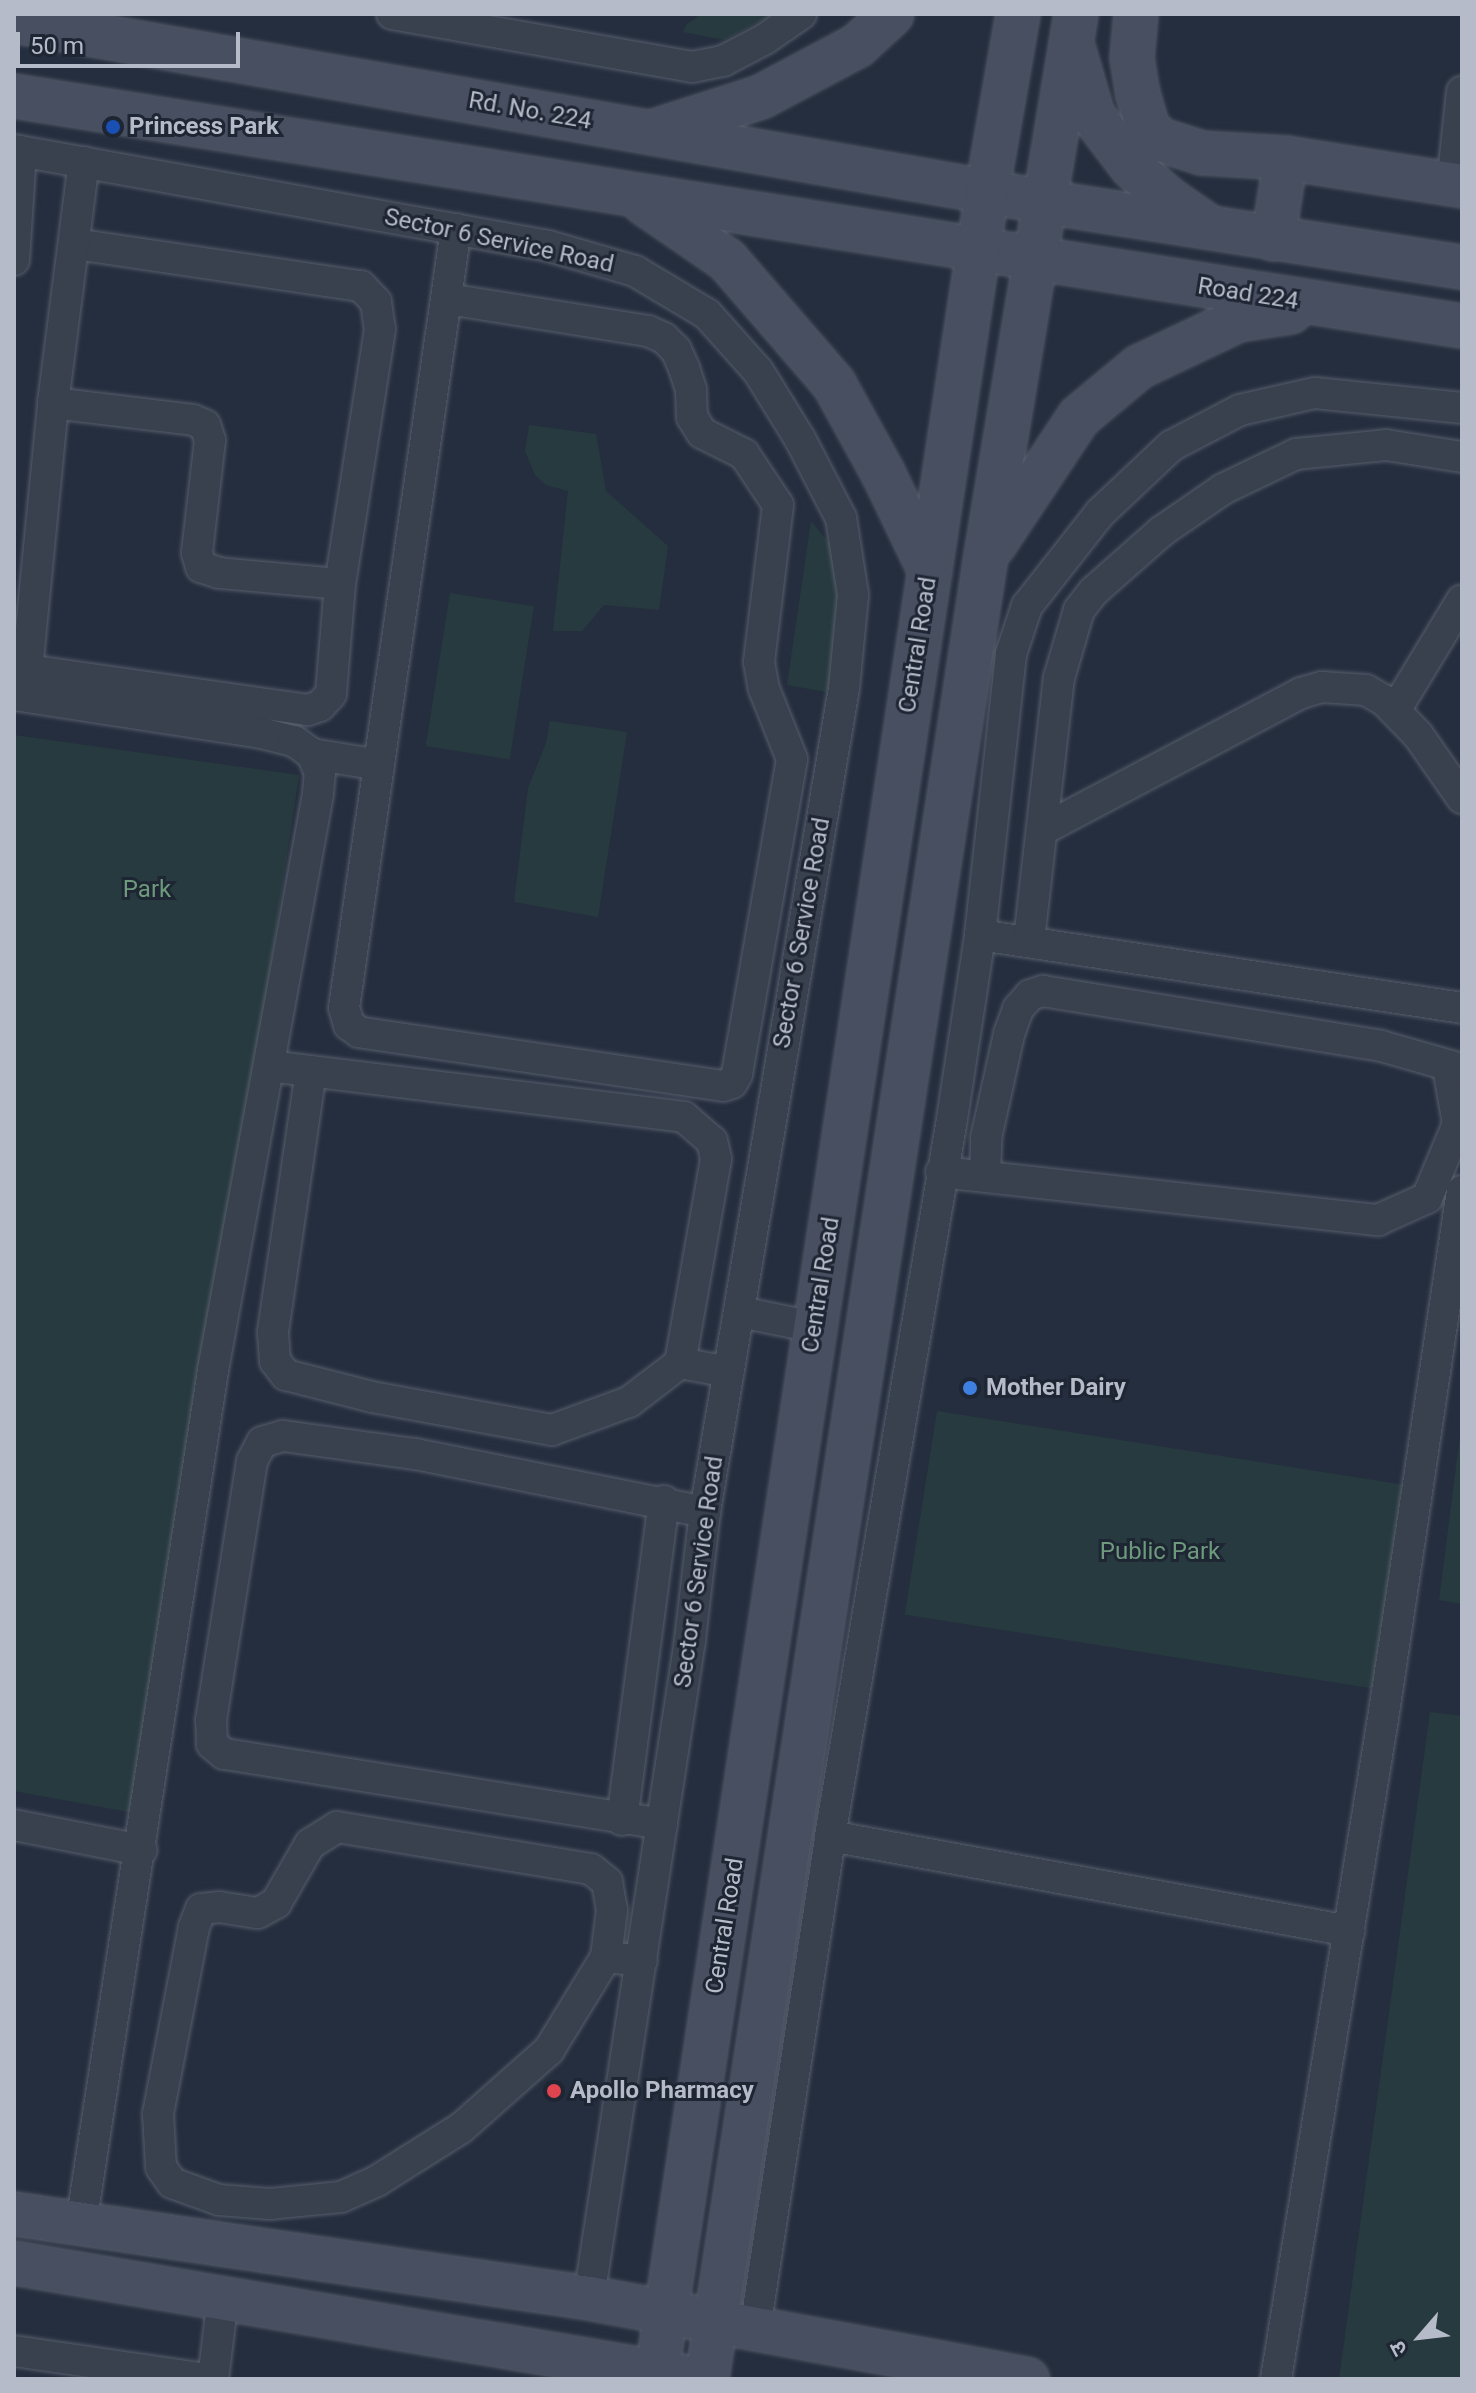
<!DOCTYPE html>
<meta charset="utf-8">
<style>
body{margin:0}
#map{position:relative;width:1476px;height:2393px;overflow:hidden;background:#252e3e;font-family:Roboto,"Noto Sans Devanagari",sans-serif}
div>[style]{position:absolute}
.green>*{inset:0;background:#273a3f;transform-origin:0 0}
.roads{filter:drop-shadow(0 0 2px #575e6c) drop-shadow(0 0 2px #575e6c)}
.street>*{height:30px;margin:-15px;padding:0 15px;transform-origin:15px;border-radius:15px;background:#39404e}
.secondary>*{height:42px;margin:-21px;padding:0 21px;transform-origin:21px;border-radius:21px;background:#484f61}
.dots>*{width:22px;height:22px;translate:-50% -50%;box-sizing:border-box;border:4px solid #1e2533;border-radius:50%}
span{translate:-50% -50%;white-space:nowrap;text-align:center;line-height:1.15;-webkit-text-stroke:6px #1e2533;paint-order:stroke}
.street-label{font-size:24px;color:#b6bbc9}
.poi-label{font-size:24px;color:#b6bbc9;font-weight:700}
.left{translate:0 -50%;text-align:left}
.park-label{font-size:24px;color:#6d997c}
.frame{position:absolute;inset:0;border:16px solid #b6bbc9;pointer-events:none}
.north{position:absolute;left:1380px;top:2297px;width:80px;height:80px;-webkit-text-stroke:6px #1e2533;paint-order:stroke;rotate:242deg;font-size:22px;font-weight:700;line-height:32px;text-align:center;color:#b6bbc9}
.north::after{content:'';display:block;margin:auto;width:28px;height:36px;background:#b6bbc9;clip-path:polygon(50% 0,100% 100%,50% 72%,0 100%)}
.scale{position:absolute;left:16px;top:32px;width:224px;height:36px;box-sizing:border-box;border:4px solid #b6bbc9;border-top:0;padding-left:10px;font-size:24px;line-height:28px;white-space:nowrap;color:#b6bbc9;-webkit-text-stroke:6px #1e2533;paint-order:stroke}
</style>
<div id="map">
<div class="green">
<div style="clip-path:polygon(701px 14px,774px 14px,724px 40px,683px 32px,686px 25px)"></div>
<div style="clip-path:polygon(529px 425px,596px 434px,606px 491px,668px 546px,659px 610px,604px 605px,582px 631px,553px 631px,568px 491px,546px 485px,535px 475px,525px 451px)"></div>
<div style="clip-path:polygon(811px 521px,850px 568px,832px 693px,787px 685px)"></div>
<div style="left:450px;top:593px;width:85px;height:155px;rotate:9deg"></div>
<div style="clip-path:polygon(550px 721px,627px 732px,598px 917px,514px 902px,528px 788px,546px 743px)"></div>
<div style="clip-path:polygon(14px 735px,299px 775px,145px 1815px,14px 1791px)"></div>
<div style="left:937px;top:1411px;width:485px;height:206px;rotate:9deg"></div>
<div style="clip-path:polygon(1462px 1420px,1462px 1604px,1439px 1600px)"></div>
<div style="clip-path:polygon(1430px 1712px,1462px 1716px,1462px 2379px,1339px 2379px)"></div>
</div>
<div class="roads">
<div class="street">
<div style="left:392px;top:14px;width:305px;rotate:10deg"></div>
<div style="left:692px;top:67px;width:32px;rotate:-11deg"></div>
<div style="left:723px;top:61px;width:47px;rotate:-27.6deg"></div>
<div style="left:765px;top:39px;width:44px;rotate:-34.8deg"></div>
<div style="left:14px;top:150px;width:543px;rotate:10.19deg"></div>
<div style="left:548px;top:246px;width:91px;rotate:16deg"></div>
<div style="left:635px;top:271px;width:84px;rotate:30.8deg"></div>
<div style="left:707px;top:314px;width:76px;rotate:48.2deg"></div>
<div style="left:758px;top:371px;width:80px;rotate:58.3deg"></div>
<div style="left:800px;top:439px;width:89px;rotate:62.6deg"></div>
<div style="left:841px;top:518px;width:78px;rotate:81.1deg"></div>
<div style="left:853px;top:595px;width:93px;rotate:95.5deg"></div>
<div style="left:844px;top:688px;width:836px;rotate:99.58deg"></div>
<div style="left:705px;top:1512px;width:129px;rotate:96.7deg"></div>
<div style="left:690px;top:1640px;width:666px;rotate:98.73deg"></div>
<div style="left:1452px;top:184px;width:93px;rotate:-83.8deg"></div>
<div style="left:75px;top:244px;width:289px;rotate:8.4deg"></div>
<div style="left:361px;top:286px;width:22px;rotate:47deg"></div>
<div style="left:376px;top:302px;width:27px;rotate:82deg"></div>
<div style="left:380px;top:329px;width:258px;rotate:98.9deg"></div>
<div style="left:340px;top:584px;width:110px;rotate:94.7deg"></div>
<div style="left:331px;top:694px;width:16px;rotate:133deg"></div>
<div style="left:320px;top:706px;width:13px;rotate:162deg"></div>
<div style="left:308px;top:710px;width:284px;rotate:-171.9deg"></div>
<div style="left:27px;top:670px;width:268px;rotate:-84.4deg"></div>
<div style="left:53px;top:403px;width:243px;rotate:-82.7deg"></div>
<div style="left:14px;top:260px;width:109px;rotate:-86.3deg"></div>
<div style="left:448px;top:299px;width:203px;rotate:9.1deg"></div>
<div style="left:648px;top:331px;width:17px;rotate:24deg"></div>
<div style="left:664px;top:338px;width:17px;rotate:45deg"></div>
<div style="left:676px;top:350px;width:20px;rotate:66deg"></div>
<div style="left:684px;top:368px;width:23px;rotate:72deg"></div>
<div style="left:691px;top:390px;width:27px;rotate:88deg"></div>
<div style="left:692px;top:417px;width:19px;rotate:58deg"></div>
<div style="left:702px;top:433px;width:47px;rotate:26.6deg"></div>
<div style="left:744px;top:454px;width:61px;rotate:56.3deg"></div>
<div style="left:778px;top:505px;width:158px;rotate:96.9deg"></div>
<div style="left:759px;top:662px;width:27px;rotate:80deg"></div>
<div style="left:764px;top:689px;width:75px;rotate:68.2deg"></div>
<div style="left:792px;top:759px;width:320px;rotate:99.9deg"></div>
<div style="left:737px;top:1074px;width:10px;rotate:119deg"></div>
<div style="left:732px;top:1083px;width:9px;rotate:162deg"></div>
<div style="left:723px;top:1086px;width:368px;rotate:-171.6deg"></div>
<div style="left:359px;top:1032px;width:12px;rotate:-145deg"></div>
<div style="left:349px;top:1025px;width:18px;rotate:-106deg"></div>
<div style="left:344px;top:1008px;width:787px;rotate:-81.82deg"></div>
<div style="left:53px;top:403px;width:141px;rotate:6.9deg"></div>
<div style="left:193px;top:420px;width:13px;rotate:23deg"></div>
<div style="left:205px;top:425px;width:16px;rotate:72deg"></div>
<div style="left:210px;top:440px;width:114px;rotate:96.6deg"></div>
<div style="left:197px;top:553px;width:15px;rotate:74deg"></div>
<div style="left:201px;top:567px;width:19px;rotate:18deg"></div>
<div style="left:219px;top:573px;width:121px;rotate:5.2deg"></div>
<div style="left:14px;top:695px;width:250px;rotate:8.7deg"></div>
<div style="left:261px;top:733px;width:34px;rotate:14deg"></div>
<div style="left:294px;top:741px;width:22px;rotate:36deg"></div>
<div style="left:312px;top:754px;width:68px;rotate:9.3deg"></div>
<div style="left:1396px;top:709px;width:127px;rotate:-58.8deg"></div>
<div style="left:1042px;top:830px;width:293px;rotate:-27.9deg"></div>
<div style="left:1301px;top:693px;width:22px;rotate:-16deg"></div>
<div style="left:1322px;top:687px;width:44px;rotate:3.9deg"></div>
<div style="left:1366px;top:690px;width:22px;rotate:30deg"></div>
<div style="left:1385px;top:701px;width:47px;rotate:45.9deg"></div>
<div style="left:1418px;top:735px;width:77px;rotate:55.1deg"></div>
<div style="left:980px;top:935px;width:487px;rotate:8.6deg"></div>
<div style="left:1029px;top:940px;width:264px;rotate:-83.5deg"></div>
<div style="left:1059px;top:678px;width:71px;rotate:-73.6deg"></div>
<div style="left:1079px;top:610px;width:24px;rotate:-52deg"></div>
<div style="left:1094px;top:591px;width:91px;rotate:-41.4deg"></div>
<div style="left:1162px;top:531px;width:74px;rotate:-34.5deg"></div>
<div style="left:1223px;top:489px;width:81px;rotate:-25.6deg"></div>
<div style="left:1296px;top:454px;width:90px;rotate:-5.7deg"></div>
<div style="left:1386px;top:445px;width:77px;rotate:9deg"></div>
<div style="left:269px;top:1066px;width:418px;rotate:7deg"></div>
<div style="left:684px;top:1117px;width:37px;rotate:41deg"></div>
<div style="left:712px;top:1141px;width:18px;rotate:77deg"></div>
<div style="left:716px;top:1159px;width:207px;rotate:100deg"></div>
<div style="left:680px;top:1363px;width:49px;rotate:10.6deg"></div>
<div style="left:311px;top:1071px;width:265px;rotate:98.3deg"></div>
<div style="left:273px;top:1333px;width:28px;rotate:86deg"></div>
<div style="left:275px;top:1361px;width:18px;rotate:52deg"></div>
<div style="left:286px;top:1375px;width:89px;rotate:14.3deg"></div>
<div style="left:372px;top:1397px;width:183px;rotate:10.4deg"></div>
<div style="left:552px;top:1430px;width:82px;rotate:-20deg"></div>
<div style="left:629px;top:1402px;width:64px;rotate:-37.4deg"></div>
<div style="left:941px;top:1172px;width:440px;rotate:6.3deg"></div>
<div style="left:1378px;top:1220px;width:54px;rotate:-24.2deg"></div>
<div style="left:1427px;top:1198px;width:80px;rotate:-67.3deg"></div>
<div style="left:1458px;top:1124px;width:58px;rotate:-100deg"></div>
<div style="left:985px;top:1176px;width:38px;rotate:-88deg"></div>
<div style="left:986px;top:1138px;width:107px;rotate:-77.5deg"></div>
<div style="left:1009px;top:1034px;width:27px;rotate:-70deg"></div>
<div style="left:1018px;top:1009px;width:18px;rotate:-49deg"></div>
<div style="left:1030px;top:995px;width:14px;rotate:-17deg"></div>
<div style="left:1043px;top:991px;width:342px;rotate:9.2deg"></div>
<div style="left:1381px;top:1046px;width:84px;rotate:15.9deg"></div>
<div style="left:740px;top:1312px;width:76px;rotate:11.5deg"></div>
<div style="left:622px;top:1820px;width:322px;rotate:-82.5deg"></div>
<div style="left:662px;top:1824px;width:444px;rotate:-170.9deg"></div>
<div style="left:224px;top:1754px;width:16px;rotate:-140deg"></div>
<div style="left:212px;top:1744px;width:24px;rotate:-92deg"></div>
<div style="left:211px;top:1720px;width:262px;rotate:-81deg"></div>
<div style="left:252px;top:1461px;width:21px;rotate:-62deg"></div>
<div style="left:262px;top:1442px;width:22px;rotate:-16deg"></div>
<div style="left:283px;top:1436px;width:133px;rotate:7.8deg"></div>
<div style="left:415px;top:1454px;width:296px;rotate:11.3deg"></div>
<div style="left:14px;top:1825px;width:130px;rotate:11.1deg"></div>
<div style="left:830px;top:1836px;width:528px;rotate:10.37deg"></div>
<div style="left:606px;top:1957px;width:109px;rotate:121.5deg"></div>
<div style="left:549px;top:2050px;width:118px;rotate:138.4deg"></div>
<div style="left:461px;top:2128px;width:99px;rotate:147.8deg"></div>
<div style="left:377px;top:2181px;width:39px;rotate:156deg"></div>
<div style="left:341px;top:2197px;width:71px;rotate:174.4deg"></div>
<div style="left:270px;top:2204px;width:51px;rotate:-175.5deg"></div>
<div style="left:219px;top:2200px;width:50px;rotate:-160.1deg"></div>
<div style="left:172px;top:2183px;width:19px;rotate:-125deg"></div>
<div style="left:161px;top:2167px;width:53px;rotate:-93.2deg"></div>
<div style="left:158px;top:2114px;width:190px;rotate:-79.1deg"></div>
<div style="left:194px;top:1927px;width:19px;rotate:-69deg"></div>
<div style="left:201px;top:1909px;width:18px;rotate:-6deg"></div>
<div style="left:219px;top:1907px;width:39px;rotate:9deg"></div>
<div style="left:258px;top:1913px;width:21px;rotate:-29deg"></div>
<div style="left:276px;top:1903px;width:68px;rotate:-60deg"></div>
<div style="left:310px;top:1844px;width:32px;rotate:-32deg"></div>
<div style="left:337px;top:1827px;width:257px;rotate:9.4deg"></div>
<div style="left:591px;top:1869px;width:21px;rotate:39deg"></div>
<div style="left:607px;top:1882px;width:28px;rotate:80deg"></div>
<div style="left:612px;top:1910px;width:47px;rotate:97.3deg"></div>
<div style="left:606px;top:1957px;width:36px;rotate:6deg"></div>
<div style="left:81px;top:2224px;width:864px;rotate:-81.21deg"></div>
<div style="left:213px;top:1370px;width:585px;rotate:-79.67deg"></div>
<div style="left:318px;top:794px;width:21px;rotate:-85deg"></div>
<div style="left:320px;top:773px;width:21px;rotate:-113deg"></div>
<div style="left:755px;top:2329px;width:499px;rotate:-81.3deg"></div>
<div style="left:830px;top:1836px;width:727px;rotate:-80.34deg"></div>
<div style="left:952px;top:1119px;width:186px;rotate:-81.3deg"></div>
<div style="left:980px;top:935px;width:283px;rotate:-83.7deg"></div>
<div style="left:1011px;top:654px;width:51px;rotate:-71.6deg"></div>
<div style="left:1027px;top:606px;width:118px;rotate:-51.9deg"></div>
<div style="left:1100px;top:513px;width:98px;rotate:-43.3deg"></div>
<div style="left:1171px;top:446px;width:78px;rotate:-27.6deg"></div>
<div style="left:1240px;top:410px;width:77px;rotate:-12.8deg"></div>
<div style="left:1315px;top:393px;width:148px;rotate:5.8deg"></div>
<div style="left:14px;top:2351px;width:193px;rotate:8.3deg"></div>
<div style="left:213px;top:2379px;width:81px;rotate:-82.9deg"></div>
<div style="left:1276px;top:2379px;width:676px;rotate:-80.8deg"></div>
<div style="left:1384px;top:1712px;width:527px;rotate:-81.49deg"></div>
</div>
<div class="secondary">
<div style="left:1136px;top:14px;width:44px;rotate:95.2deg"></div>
<div style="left:1132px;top:58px;width:36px;rotate:81deg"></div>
<div style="left:1138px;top:94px;width:33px;rotate:74deg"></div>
<div style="left:1147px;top:126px;width:17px;rotate:50deg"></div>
<div style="left:1158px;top:139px;width:46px;rotate:17.7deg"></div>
<div style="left:1202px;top:153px;width:84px;rotate:3.4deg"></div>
<div style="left:1286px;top:158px;width:178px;rotate:9deg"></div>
<div style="left:14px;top:21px;width:1048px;rotate:9.95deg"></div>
<div style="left:1046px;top:202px;width:421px;rotate:8.9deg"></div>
<div style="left:1074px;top:51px;width:68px;rotate:73.7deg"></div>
<div style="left:1093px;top:116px;width:16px;rotate:52deg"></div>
<div style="left:1103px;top:129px;width:48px;rotate:52.7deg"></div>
<div style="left:1132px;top:167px;width:50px;rotate:41deg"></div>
<div style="left:1170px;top:200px;width:44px;rotate:34.8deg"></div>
<div style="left:14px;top:96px;width:1466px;rotate:9.03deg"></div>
<div style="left:655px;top:131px;width:111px;rotate:-17.8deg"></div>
<div style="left:761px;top:97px;width:109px;rotate:-28deg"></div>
<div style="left:857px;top:46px;width:47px;rotate:-42.4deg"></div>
<div style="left:644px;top:203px;width:101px;rotate:34.5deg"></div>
<div style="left:727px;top:260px;width:164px;rotate:49.2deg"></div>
<div style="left:834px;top:384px;width:102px;rotate:61.2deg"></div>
<div style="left:883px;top:473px;width:109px;rotate:64.4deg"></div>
<div style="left:1273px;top:239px;width:82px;rotate:-80.9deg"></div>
<div style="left:994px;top:545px;width:154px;rotate:-56.4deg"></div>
<div style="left:1079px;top:417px;width:78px;rotate:-39.8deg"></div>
<div style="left:1139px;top:367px;width:110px;rotate:-25.4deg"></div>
<div style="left:1238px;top:320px;width:53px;rotate:-8.7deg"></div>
<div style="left:14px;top:2214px;width:581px;rotate:8.31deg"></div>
<div style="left:589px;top:2298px;width:446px;rotate:10.5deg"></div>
<div style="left:14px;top:2263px;width:681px;rotate:9.64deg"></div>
<div style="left:656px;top:2379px;width:2212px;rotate:-81.39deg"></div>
<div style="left:987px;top:192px;width:181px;rotate:-80.1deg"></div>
<div style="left:707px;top:2379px;width:1844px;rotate:-81.3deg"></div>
<div style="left:986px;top:556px;width:549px;rotate:-80.57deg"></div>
</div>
</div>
<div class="dots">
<div style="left:113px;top:127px;background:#1a4fb4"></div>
<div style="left:970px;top:1388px;background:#3f7fe0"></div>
<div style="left:554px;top:2091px;background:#e0444e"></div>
</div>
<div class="street-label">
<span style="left:530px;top:111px;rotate:10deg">Rd. No. 224</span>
<span style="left:499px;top:241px;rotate:12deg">Sector 6 Service Road</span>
<span style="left:1248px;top:294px;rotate:9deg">Road 224</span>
<span style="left:918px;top:645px;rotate:-81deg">Central Road</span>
<span style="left:802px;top:933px;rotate:-80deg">Sector 6 Service Road</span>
<span style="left:821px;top:1285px;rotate:-81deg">Central Road</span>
<span style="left:699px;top:1572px;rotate:-82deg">Sector 6 Service Road</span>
<span style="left:725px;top:1926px;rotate:-81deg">Central Road</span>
</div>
<div class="poi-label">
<span class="left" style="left:129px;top:127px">Princess Park</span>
<span class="left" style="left:986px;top:1388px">Mother Dairy</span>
<span class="left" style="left:570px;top:2091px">Apollo Pharmacy</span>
</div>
<div class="park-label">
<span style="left:147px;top:890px">Park</span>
<span style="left:1160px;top:1552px">Public Park</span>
</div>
<div class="frame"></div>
<div class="north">उ</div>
<div class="scale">50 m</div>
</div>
